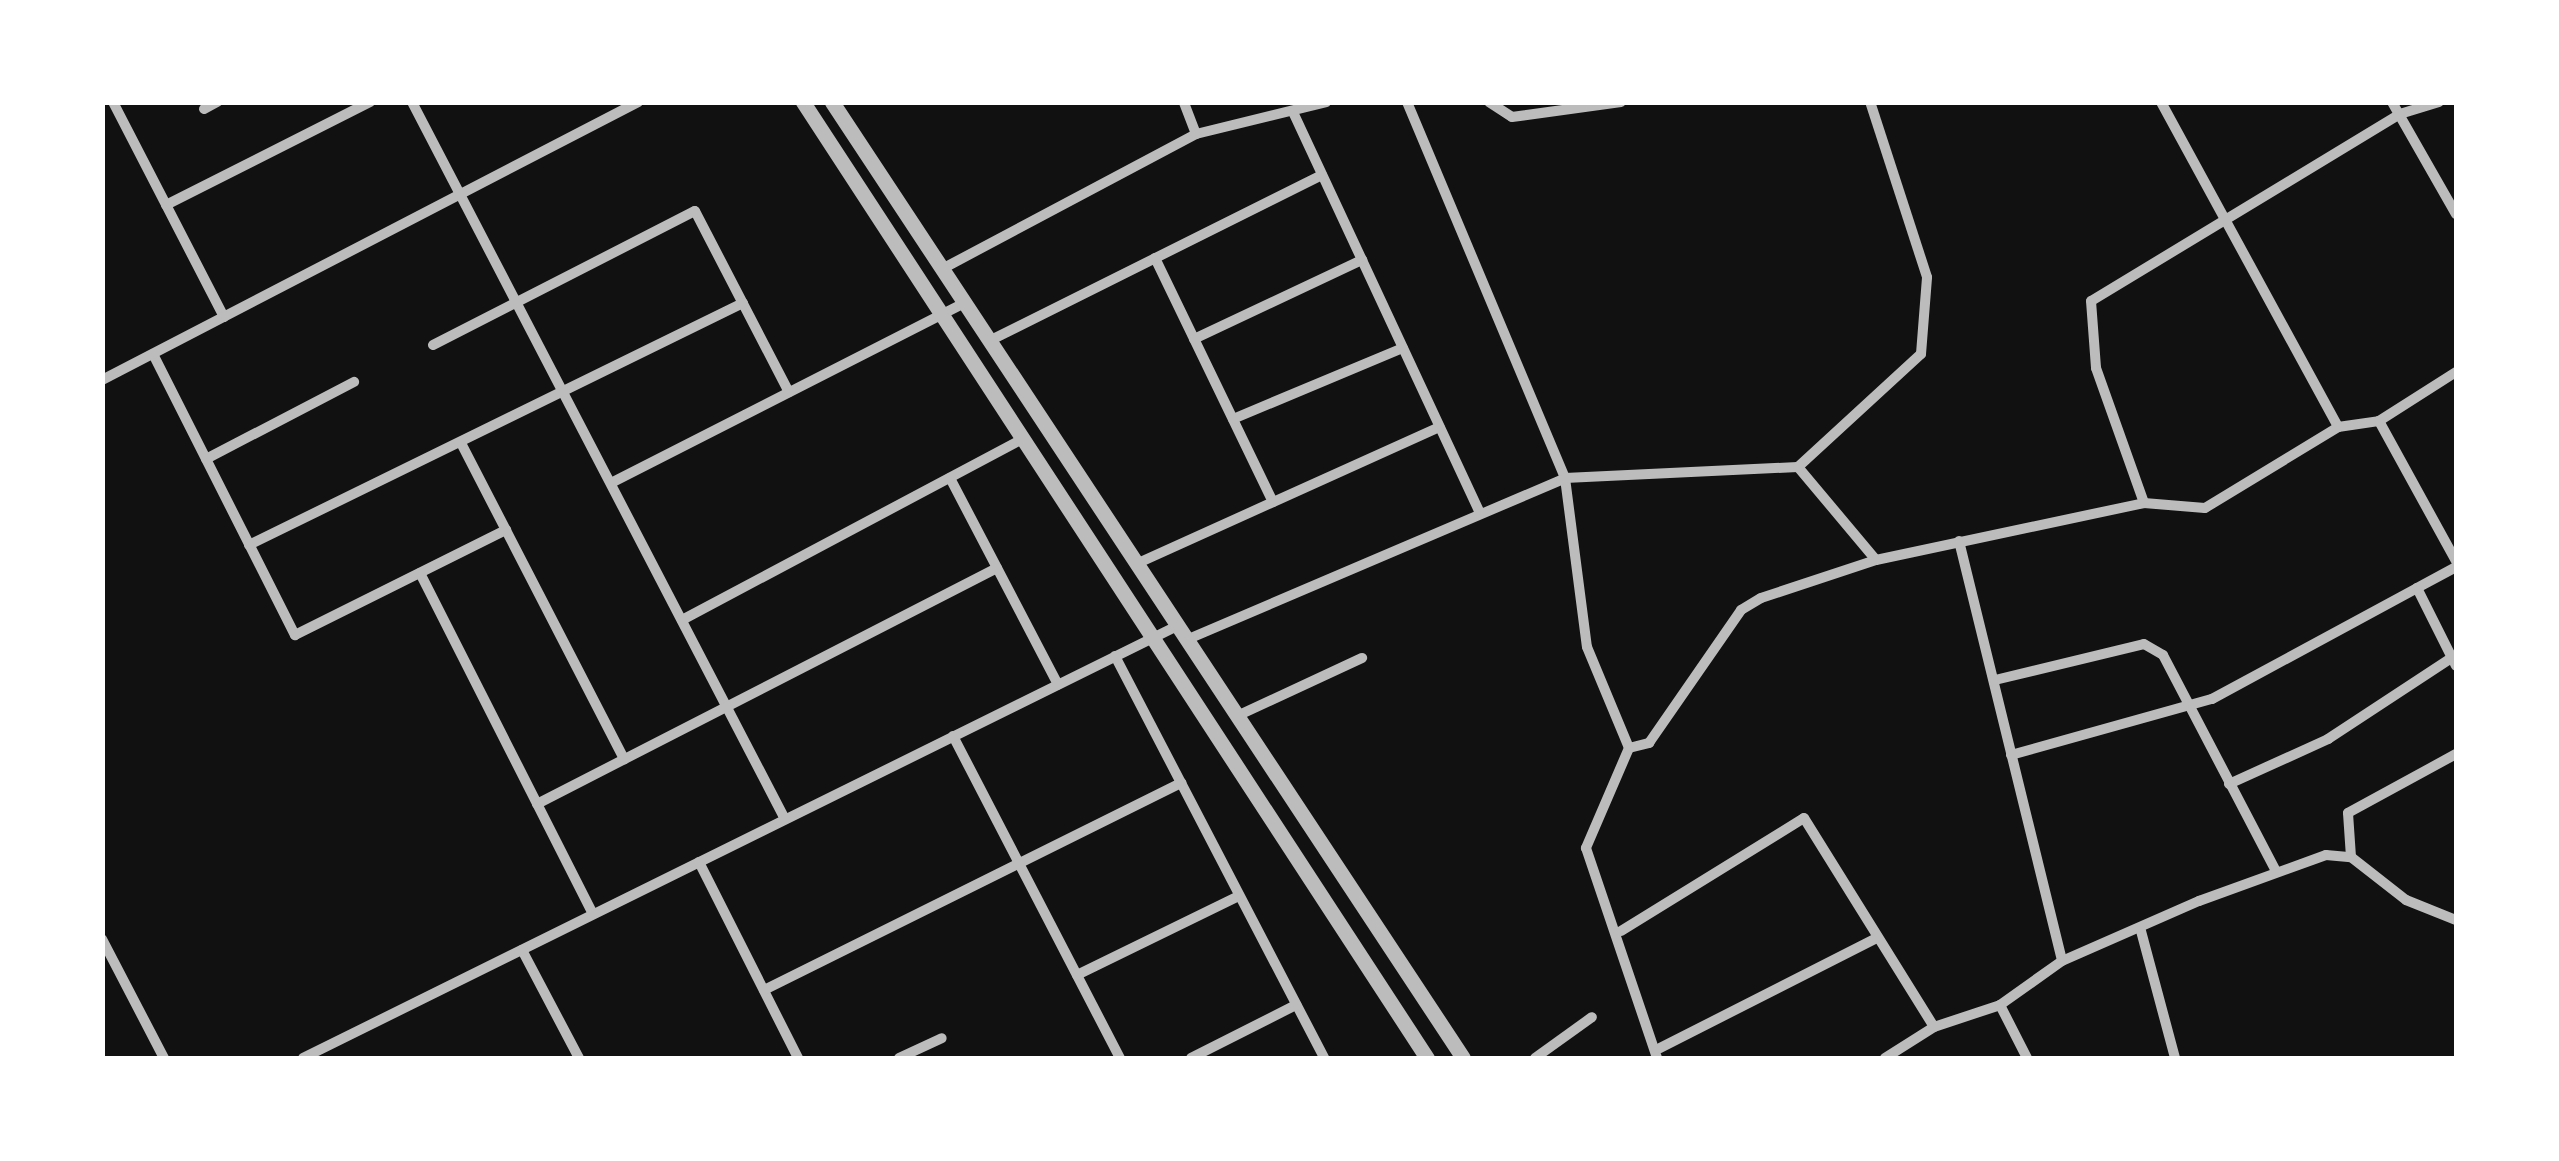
<!DOCTYPE html>
<style>
body{margin:0}
#map{position:relative;width:2559px;height:1161px;overflow:hidden;background:#111;font-family:Raleway,sans-serif}
div>[style]{position:absolute}
.minor>*{height:10px;margin:-5px;padding:0 5px;transform-origin:5px;border-radius:5px;background:#bcbcbc}
.tertiary>*{height:15px;margin:-7.5px;padding:0 7.5px;transform-origin:7.5px;border-radius:7.5px;background:#bcbcbc}
span{translate:-50% -50%;white-space:nowrap;text-align:center;line-height:1.15;-webkit-text-stroke:8px #fff;paint-order:stroke}
.frame{position:absolute;inset:0;border:105px solid #fff;pointer-events:none}
</style>
<div id="map">
<div class="minor">
<div style="left:113px;top:102px;width:242px;rotate:62.7deg"></div>
<div style="left:412px;top:102px;width:808px;rotate:62.52deg"></div>
<div style="left:1407px;top:102px;width:408px;rotate:67.2deg"></div>
<div style="left:1565px;top:478px;width:170px;rotate:82.6deg"></div>
<div style="left:1587px;top:647px;width:109px;rotate:67.4deg"></div>
<div style="left:1629px;top:748px;width:109px;rotate:113.3deg"></div>
<div style="left:1586px;top:848px;width:222px;rotate:71.3deg"></div>
<div style="left:1489px;top:102px;width:27px;rotate:33deg"></div>
<div style="left:1512px;top:117px;width:110px;rotate:-7.8deg"></div>
<div style="left:2161px;top:102px;width:370px;rotate:61.4deg"></div>
<div style="left:2392px;top:102px;width:129px;rotate:60.3deg"></div>
<div style="left:2439px;top:102px;width:41px;rotate:162.9deg"></div>
<div style="left:2400px;top:114px;width:361px;rotate:148.8deg"></div>
<div style="left:2091px;top:301px;width:67px;rotate:85.7deg"></div>
<div style="left:2096px;top:368px;width:143px;rotate:70.4deg"></div>
<div style="left:2144px;top:503px;width:61px;rotate:4.7deg"></div>
<div style="left:2205px;top:508px;width:156px;rotate:-31.3deg"></div>
<div style="left:2338px;top:427px;width:41px;rotate:-8.3deg"></div>
<div style="left:2379px;top:421px;width:91px;rotate:-32.5deg"></div>
<div style="left:204px;top:109px;width:15px;rotate:-28deg"></div>
<div style="left:1293px;top:112px;width:440px;rotate:65deg"></div>
<div style="left:1196px;top:134px;width:134px;rotate:-13.8deg"></div>
<div style="left:166px;top:205px;width:229px;rotate:-26.8deg"></div>
<div style="left:1155px;top:258px;width:271px;rotate:64.2deg"></div>
<div style="left:942px;top:269px;width:288px;rotate:-28deg"></div>
<div style="left:1196px;top:134px;width:34px;rotate:-111deg"></div>
<div style="left:1194px;top:339px;width:186px;rotate:-25.2deg"></div>
<div style="left:989px;top:341px;width:372px;rotate:-26.5deg"></div>
<div style="left:433px;top:345px;width:294px;rotate:-27.1deg"></div>
<div style="left:695px;top:211px;width:204px;rotate:62.6deg"></div>
<div style="left:153px;top:354px;width:315px;rotate:63.2deg"></div>
<div style="left:295px;top:635px;width:236px;rotate:-26.5deg"></div>
<div style="left:102px;top:380px;width:604px;rotate:-27.41deg"></div>
<div style="left:1233px;top:419px;width:184px;rotate:-22.7deg"></div>
<div style="left:2379px;top:421px;width:160px;rotate:61.2deg"></div>
<div style="left:461px;top:443px;width:356px;rotate:62.7deg"></div>
<div style="left:206px;top:459px;width:167px;rotate:-27.5deg"></div>
<div style="left:1798px;top:467px;width:121px;rotate:50deg"></div>
<div style="left:950px;top:478px;width:233px;rotate:62.4deg"></div>
<div style="left:611px;top:483px;width:396px;rotate:-27deg"></div>
<div style="left:1959px;top:541px;width:432px;rotate:76.2deg"></div>
<div style="left:249px;top:545px;width:550px;rotate:-26.1deg"></div>
<div style="left:1136px;top:564px;width:333px;rotate:-24.3deg"></div>
<div style="left:2456px;top:567px;width:44px;rotate:151.7deg"></div>
<div style="left:2417px;top:588px;width:87px;rotate:63.4deg"></div>
<div style="left:420px;top:573px;width:382px;rotate:63.1deg"></div>
<div style="left:682px;top:620px;width:387px;rotate:-28deg"></div>
<div style="left:1186px;top:640px;width:412px;rotate:-23.1deg"></div>
<div style="left:1565px;top:478px;width:233px;rotate:-2.7deg"></div>
<div style="left:1798px;top:467px;width:167px;rotate:-42.6deg"></div>
<div style="left:1921px;top:354px;width:77px;rotate:-85.5deg"></div>
<div style="left:1927px;top:277px;width:184px;rotate:-108deg"></div>
<div style="left:1115px;top:656px;width:453px;rotate:62.5deg"></div>
<div style="left:1995px;top:680px;width:153px;rotate:-13.6deg"></div>
<div style="left:2144px;top:644px;width:22px;rotate:30deg"></div>
<div style="left:2163px;top:655px;width:244px;rotate:62.4deg"></div>
<div style="left:1237px;top:716px;width:138px;rotate:-24.9deg"></div>
<div style="left:953px;top:736px;width:363px;rotate:62.6deg"></div>
<div style="left:1629px;top:748px;width:21px;rotate:-14deg"></div>
<div style="left:1649px;top:743px;width:162px;rotate:-55.3deg"></div>
<div style="left:1741px;top:610px;width:23px;rotate:-31deg"></div>
<div style="left:1761px;top:598px;width:121px;rotate:-18.3deg"></div>
<div style="left:1876px;top:560px;width:274px;rotate:-12deg"></div>
<div style="left:2456px;top:754px;width:123px;rotate:151.4deg"></div>
<div style="left:2348px;top:813px;width:44px;rotate:86.1deg"></div>
<div style="left:2351px;top:857px;width:70px;rotate:38deg"></div>
<div style="left:2406px;top:900px;width:54px;rotate:21.8deg"></div>
<div style="left:2011px;top:755px;width:209px;rotate:-15.6deg"></div>
<div style="left:2212px;top:699px;width:233px;rotate:-28.4deg"></div>
<div style="left:2229px;top:784px;width:109px;rotate:-24.4deg"></div>
<div style="left:2328px;top:739px;width:153px;rotate:-33.3deg"></div>
<div style="left:537px;top:804px;width:517px;rotate:-27.16deg"></div>
<div style="left:699px;top:862px;width:220px;rotate:63.2deg"></div>
<div style="left:1621px;top:931px;width:215px;rotate:-31.7deg"></div>
<div style="left:1804px;top:818px;width:246px;rotate:58.1deg"></div>
<div style="left:2141px;top:931px;width:131px;rotate:75deg"></div>
<div style="left:102px;top:939px;width:134px;rotate:62.5deg"></div>
<div style="left:522px;top:950px;width:122px;rotate:62.2deg"></div>
<div style="left:1077px;top:975px;width:180px;rotate:-26deg"></div>
<div style="left:764px;top:990px;width:466px;rotate:-26.4deg"></div>
<div style="left:2000px;top:1005px;width:59px;rotate:63deg"></div>
<div style="left:1660px;top:1048px;width:243px;rotate:-26.9deg"></div>
<div style="left:303px;top:1058px;width:975px;rotate:-26.3deg"></div>
<div style="left:899px;top:1058px;width:47px;rotate:-24.9deg"></div>
<div style="left:1191px;top:1058px;width:118px;rotate:-26.8deg"></div>
<div style="left:1535px;top:1058px;width:70px;rotate:-35.7deg"></div>
<div style="left:1885px;top:1058px;width:58px;rotate:-32.3deg"></div>
<div style="left:1934px;top:1027px;width:70px;rotate:-18.4deg"></div>
<div style="left:2000px;top:1005px;width:76px;rotate:-35.4deg"></div>
<div style="left:2062px;top:961px;width:150px;rotate:-23.7deg"></div>
<div style="left:2199px;top:901px;width:135px;rotate:-19.9deg"></div>
<div style="left:2326px;top:855px;width:25px;rotate:5deg"></div>
</div>
<div class="tertiary">
<div style="left:803px;top:102px;width:1142px;rotate:56.87deg"></div>
<div style="left:832px;top:102px;width:1145px;rotate:56.57deg"></div>
</div>
<div class="frame"></div>
</div>
